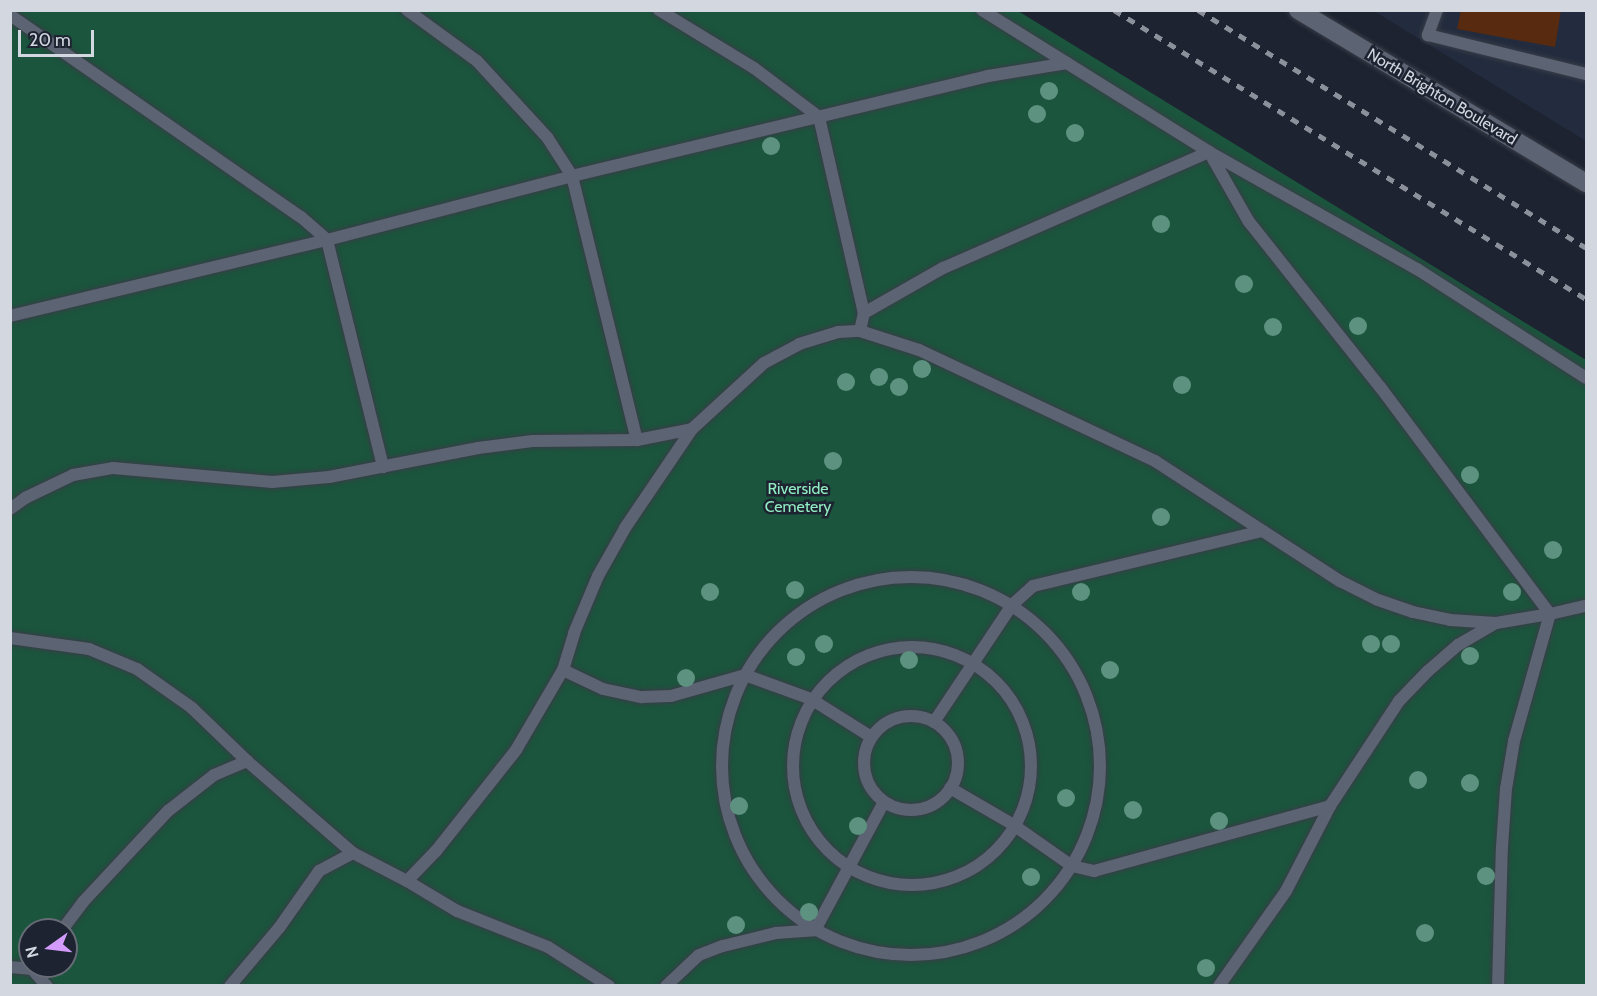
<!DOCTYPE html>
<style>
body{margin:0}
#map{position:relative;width:1597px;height:996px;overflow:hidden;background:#1d2330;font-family:Cabin,sans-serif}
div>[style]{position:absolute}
.built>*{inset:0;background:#232c3e}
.green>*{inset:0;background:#1b553d}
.building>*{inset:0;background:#582a0f}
.roads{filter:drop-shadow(0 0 2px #383d47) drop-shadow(0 0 2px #383d47)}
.service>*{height:12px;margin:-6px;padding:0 6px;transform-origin:6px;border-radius:6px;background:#5c6372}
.service>.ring{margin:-6px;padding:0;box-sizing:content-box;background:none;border:12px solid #5c6372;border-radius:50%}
.secondary>*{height:18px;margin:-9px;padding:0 9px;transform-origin:9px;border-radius:9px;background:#5c6372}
.rail>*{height:4.5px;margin-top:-2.25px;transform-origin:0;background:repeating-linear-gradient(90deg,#8b909b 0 8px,transparent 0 16px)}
.trees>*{width:18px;height:18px;margin:-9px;border-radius:50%;background:#5d9280}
span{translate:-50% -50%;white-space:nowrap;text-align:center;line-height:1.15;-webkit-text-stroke:5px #1d2330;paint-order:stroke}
.street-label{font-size:16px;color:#d3d7e0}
.park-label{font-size:16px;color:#92edc2}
.frame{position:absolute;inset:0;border:12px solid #d3d7e0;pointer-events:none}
.north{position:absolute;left:18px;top:918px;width:60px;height:60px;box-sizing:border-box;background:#1d2330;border:2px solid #666b76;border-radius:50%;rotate:256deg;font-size:16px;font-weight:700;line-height:24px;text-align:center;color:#d3d7e0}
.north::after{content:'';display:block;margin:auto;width:21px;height:27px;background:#d39cfc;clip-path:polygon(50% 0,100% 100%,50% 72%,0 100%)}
.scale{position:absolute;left:18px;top:30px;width:76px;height:27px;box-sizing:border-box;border:3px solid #d3d7e0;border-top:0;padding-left:8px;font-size:18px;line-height:21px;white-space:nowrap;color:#d3d7e0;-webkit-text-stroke:4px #1d2330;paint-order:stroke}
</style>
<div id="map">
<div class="built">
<div style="clip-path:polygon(1374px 11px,1586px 11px,1586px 141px)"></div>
</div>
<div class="green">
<div style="clip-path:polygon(evenodd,10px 11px,1018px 11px,1586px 360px,1586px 985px,11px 985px,10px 11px,30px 930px,66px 930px,66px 966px,30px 966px,30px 930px)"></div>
</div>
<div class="building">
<div style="clip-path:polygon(1461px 10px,1561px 10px,1555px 47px,1457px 29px)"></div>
</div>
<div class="roads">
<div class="service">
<div style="left:407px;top:10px;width:87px;rotate:36.1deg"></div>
<div style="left:477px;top:61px;width:103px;rotate:47.4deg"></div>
<div style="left:547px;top:137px;width:46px;rotate:57.3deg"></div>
<div style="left:572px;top:176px;width:272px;rotate:76.2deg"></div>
<div style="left:659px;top:10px;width:111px;rotate:31.4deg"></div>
<div style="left:754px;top:68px;width:81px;rotate:37deg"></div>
<div style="left:819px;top:117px;width:201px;rotate:77.1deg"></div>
<div style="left:864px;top:313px;width:18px;rotate:103deg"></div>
<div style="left:982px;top:10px;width:268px;rotate:32deg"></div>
<div style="left:1209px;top:152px;width:239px;rotate:29.4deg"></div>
<div style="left:1417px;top:269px;width:201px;rotate:32.8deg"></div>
<div style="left:1437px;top:10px;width:27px;rotate:110deg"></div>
<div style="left:1428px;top:35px;width:163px;rotate:13.9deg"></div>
<div style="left:10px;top:15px;width:354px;rotate:34.8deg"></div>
<div style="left:301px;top:217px;width:35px;rotate:41deg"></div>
<div style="left:327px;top:240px;width:234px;rotate:76.1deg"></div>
<div style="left:10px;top:316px;width:326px;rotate:-13.5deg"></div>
<div style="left:327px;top:240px;width:253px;rotate:-14.6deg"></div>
<div style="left:572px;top:176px;width:428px;rotate:-13.5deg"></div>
<div style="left:988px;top:76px;width:80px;rotate:-9.3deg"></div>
<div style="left:10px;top:509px;width:19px;rotate:-36deg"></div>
<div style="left:25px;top:498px;width:53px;rotate:-25.6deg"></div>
<div style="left:73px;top:475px;width:41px;rotate:-9.9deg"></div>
<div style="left:113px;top:468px;width:160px;rotate:5deg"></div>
<div style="left:272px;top:482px;width:57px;rotate:-5deg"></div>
<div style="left:329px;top:477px;width:152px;rotate:-11deg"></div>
<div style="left:478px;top:448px;width:55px;rotate:-7.3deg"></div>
<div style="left:533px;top:441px;width:104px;rotate:-0.6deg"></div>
<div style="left:637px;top:440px;width:56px;rotate:-11.3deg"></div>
<div class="ring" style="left:722px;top:577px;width:366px;height:366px"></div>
<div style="left:10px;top:638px;width:80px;rotate:7.9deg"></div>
<div style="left:89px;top:649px;width:52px;rotate:22.6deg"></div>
<div style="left:137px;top:669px;width:67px;rotate:35.3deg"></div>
<div style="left:192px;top:708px;width:76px;rotate:43.9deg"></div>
<div style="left:247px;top:761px;width:140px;rotate:41deg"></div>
<div style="left:353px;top:853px;width:61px;rotate:27.4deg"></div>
<div class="ring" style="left:793px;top:647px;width:226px;height:226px"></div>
<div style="left:563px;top:670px;width:44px;rotate:25.4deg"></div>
<div style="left:603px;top:689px;width:40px;rotate:12deg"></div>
<div style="left:642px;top:697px;width:29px;rotate:-2deg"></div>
<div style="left:671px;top:696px;width:77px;rotate:-15.8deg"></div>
<div style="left:745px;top:675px;width:70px;rotate:20deg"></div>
<div style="left:811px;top:699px;width:71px;rotate:32.3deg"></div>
<div class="ring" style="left:864px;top:716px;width:82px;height:82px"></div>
<div style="left:934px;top:722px;width:141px;rotate:-56.3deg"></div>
<div style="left:1012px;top:605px;width:28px;rotate:-42deg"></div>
<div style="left:1033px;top:586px;width:236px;rotate:-13.5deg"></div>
<div style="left:950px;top:788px;width:72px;rotate:30.1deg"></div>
<div style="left:1012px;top:824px;width:73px;rotate:35deg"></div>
<div style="left:1072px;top:866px;width:23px;rotate:13deg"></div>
<div style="left:1094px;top:871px;width:245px;rotate:-15.4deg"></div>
<div style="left:62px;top:930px;width:35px;rotate:-53deg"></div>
<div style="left:83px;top:902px;width:125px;rotate:-47deg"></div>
<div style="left:168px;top:811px;width:58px;rotate:-38deg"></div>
<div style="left:214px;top:775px;width:36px;rotate:-23deg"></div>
<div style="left:10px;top:967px;width:22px;rotate:5deg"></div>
<div style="left:32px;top:969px;width:23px;rotate:49deg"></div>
<div style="left:230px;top:986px;width:76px;rotate:-49.8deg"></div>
<div style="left:279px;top:928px;width:70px;rotate:-54.9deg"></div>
<div style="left:319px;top:871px;width:38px;rotate:-28deg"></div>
<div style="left:609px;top:986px;width:72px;rotate:-147.4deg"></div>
<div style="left:548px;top:947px;width:98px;rotate:-158.4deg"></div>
<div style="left:457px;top:911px;width:58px;rotate:-149deg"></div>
<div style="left:407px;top:881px;width:42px;rotate:-46deg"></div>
<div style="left:436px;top:851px;width:129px;rotate:-51.6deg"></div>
<div style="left:516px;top:750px;width:93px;rotate:-59.6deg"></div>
<div style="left:563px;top:670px;width:39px;rotate:-73deg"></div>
<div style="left:574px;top:633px;width:62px;rotate:-67.2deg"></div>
<div style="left:598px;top:576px;width:55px;rotate:-60.6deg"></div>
<div style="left:625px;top:528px;width:120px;rotate:-55.9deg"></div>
<div style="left:692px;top:429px;width:98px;rotate:-42.5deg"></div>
<div style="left:764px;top:363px;width:40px;rotate:-28deg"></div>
<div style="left:799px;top:344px;width:41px;rotate:-17.1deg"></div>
<div style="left:838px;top:332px;width:22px;rotate:-3deg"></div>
<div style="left:860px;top:331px;width:62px;rotate:17.9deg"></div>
<div style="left:919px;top:350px;width:261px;rotate:25.2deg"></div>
<div style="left:1155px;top:461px;width:221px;rotate:33deg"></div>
<div style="left:1340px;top:581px;width:42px;rotate:26.6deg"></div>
<div style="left:1378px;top:600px;width:37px;rotate:19deg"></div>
<div style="left:1413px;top:612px;width:38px;rotate:12deg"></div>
<div style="left:1450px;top:620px;width:46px;rotate:3.7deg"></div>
<div style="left:1496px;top:623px;width:55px;rotate:-9.5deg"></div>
<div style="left:1550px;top:614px;width:284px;rotate:-126.8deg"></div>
<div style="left:1380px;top:387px;width:211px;rotate:-128.4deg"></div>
<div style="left:1249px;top:222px;width:81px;rotate:-119.7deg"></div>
<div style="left:1209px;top:152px;width:290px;rotate:156.4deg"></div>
<div style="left:943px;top:268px;width:91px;rotate:150.3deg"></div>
<div style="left:666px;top:986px;width:45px;rotate:-43.2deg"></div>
<div style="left:699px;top:955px;width:26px;rotate:-21deg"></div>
<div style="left:723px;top:946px;width:55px;rotate:-13.8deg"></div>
<div style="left:776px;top:933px;width:39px;rotate:-4deg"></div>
<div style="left:815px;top:930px;width:145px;rotate:-61.7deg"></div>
<div style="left:1219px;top:986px;width:116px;rotate:-54.8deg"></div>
<div style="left:1286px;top:891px;width:96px;rotate:-62.6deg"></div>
<div style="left:1330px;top:806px;width:126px;rotate:-56.7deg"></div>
<div style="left:1399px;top:701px;width:42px;rotate:-46deg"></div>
<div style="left:1428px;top:671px;width:40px;rotate:-41deg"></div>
<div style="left:1458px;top:645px;width:44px;rotate:-30.1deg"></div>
<div style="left:1498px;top:986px;width:139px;rotate:-88.4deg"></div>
<div style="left:1502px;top:847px;width:58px;rotate:-86.1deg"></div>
<div style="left:1506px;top:789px;width:49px;rotate:-80.5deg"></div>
<div style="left:1514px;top:741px;width:132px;rotate:-74.2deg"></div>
<div style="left:1550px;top:614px;width:37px;rotate:-13deg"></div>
</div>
<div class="secondary">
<div style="left:1298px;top:10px;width:336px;rotate:31deg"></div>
</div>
</div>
<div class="rail">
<div style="left:1114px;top:10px;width:553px;rotate:31.48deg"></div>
<div style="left:1198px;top:10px;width:455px;rotate:31.5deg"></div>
</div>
<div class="trees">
<div style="left:1049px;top:91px"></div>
<div style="left:1037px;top:114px"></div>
<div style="left:1075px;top:133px"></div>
<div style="left:771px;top:146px"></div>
<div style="left:1161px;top:224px"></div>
<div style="left:1244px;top:284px"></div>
<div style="left:1358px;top:326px"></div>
<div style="left:1273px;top:327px"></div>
<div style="left:922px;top:369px"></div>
<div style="left:879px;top:377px"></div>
<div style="left:846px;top:382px"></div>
<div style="left:1182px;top:385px"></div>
<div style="left:899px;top:387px"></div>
<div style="left:833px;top:461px"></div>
<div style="left:1470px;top:475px"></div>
<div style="left:1161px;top:517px"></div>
<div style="left:1553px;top:550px"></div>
<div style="left:795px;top:590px"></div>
<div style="left:710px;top:592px"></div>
<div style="left:1081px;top:592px"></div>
<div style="left:1512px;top:592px"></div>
<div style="left:824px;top:644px"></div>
<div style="left:1371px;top:644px"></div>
<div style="left:1391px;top:644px"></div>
<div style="left:1470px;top:656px"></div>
<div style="left:796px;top:657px"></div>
<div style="left:909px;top:660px"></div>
<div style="left:1110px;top:670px"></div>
<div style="left:686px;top:678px"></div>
<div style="left:1418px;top:780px"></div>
<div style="left:1470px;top:783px"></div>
<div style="left:1066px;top:798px"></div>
<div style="left:739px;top:806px"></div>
<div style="left:1133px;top:810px"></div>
<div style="left:1219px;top:821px"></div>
<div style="left:858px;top:826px"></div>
<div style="left:1486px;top:876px"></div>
<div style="left:1031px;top:877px"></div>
<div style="left:809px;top:912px"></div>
<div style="left:736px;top:925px"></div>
<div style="left:1425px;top:933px"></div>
<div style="left:1206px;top:968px"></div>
</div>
<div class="street-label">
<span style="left:1442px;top:97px;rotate:31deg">North Brighton Boulevard</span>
</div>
<div class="park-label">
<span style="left:798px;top:498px">Riverside<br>Cemetery</span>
</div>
<div class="frame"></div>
<div class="north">N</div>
<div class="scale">20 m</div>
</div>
